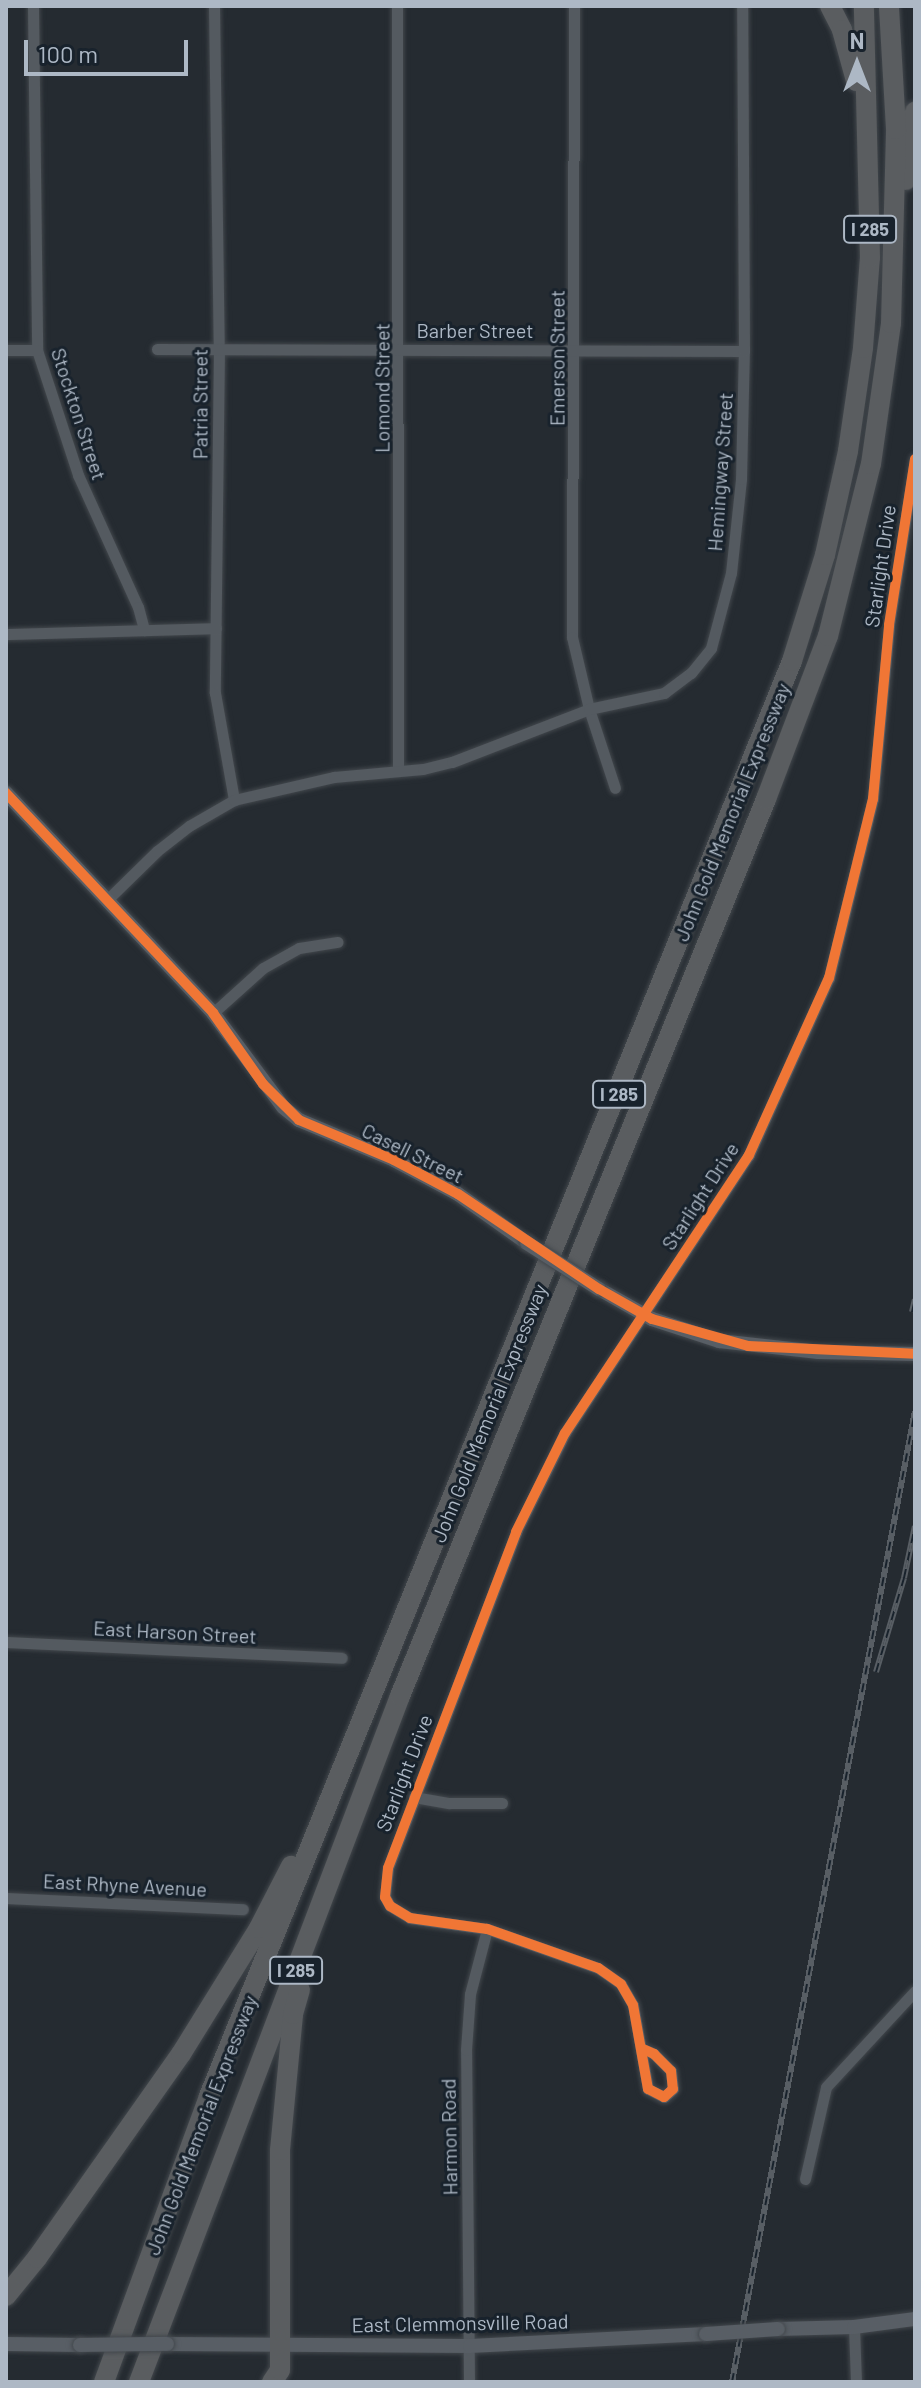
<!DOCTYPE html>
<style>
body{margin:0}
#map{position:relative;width:921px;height:2388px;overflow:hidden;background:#252b31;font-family:Barlow,sans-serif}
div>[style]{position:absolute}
.roads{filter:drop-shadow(0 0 2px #42474c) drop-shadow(0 0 2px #42474c)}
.street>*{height:11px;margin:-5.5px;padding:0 5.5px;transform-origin:5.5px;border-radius:5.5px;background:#545a60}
.secondary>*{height:14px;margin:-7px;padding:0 7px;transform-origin:7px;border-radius:7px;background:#585e65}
.highway>*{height:20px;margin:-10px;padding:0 10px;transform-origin:10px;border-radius:10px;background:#5a5d60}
.rail>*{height:6px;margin-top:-3px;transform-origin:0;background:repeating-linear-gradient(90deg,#18222c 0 9px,#585e64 0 18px);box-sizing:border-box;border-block:2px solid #585e64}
.bridges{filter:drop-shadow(0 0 2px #42474c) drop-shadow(0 0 2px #42474c)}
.secondary-bridge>*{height:14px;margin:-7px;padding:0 7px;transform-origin:7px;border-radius:7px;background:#585e65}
.cycleway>*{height:10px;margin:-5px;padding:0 5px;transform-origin:5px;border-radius:5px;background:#f07635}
span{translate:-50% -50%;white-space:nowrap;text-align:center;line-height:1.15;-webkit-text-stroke:6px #18222c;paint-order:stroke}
.shield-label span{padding:2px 6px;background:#18222c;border:2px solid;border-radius:6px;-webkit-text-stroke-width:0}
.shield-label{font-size:18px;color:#adb8c5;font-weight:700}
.street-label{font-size:20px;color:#adb8c5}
.frame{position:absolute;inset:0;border:8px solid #adb8c5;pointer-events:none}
.north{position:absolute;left:817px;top:24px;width:80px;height:80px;-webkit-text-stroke:6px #18222c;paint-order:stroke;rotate:0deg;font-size:22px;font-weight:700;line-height:32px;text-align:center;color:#adb8c5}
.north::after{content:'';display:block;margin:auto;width:28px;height:36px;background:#adb8c5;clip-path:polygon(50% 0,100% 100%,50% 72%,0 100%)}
.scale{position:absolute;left:24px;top:40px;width:164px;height:36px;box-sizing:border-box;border:4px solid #adb8c5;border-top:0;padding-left:10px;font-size:24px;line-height:28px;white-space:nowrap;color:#adb8c5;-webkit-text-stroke:6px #18222c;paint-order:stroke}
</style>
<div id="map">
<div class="roads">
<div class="street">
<div style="left:33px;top:6px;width:344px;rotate:89.3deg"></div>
<div style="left:37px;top:350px;width:132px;rotate:71.8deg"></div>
<div style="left:78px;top:475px;width:145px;rotate:65.6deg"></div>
<div style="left:138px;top:607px;width:24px;rotate:75deg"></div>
<div style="left:214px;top:6px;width:342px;rotate:89.2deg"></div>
<div style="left:219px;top:348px;width:345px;rotate:90.7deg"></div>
<div style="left:215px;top:693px;width:109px;rotate:79.9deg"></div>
<div style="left:397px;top:6px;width:764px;rotate:89.93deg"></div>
<div style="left:574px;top:6px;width:631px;rotate:90.18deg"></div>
<div style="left:572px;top:637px;width:74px;rotate:76.7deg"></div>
<div style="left:589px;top:709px;width:83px;rotate:71.8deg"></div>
<div style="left:157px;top:349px;width:587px;rotate:0.2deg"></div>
<div style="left:6px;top:350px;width:31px"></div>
<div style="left:6px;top:634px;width:210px;rotate:-1.6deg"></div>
<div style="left:108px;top:899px;width:69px;rotate:-44.4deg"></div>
<div style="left:157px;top:851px;width:41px;rotate:-38deg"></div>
<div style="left:189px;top:826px;width:52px;rotate:-30deg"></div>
<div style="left:234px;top:800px;width:103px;rotate:-13deg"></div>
<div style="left:334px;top:777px;width:89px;rotate:-5.1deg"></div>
<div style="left:423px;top:769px;width:30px;rotate:-14deg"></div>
<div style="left:452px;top:762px;width:147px;rotate:-21.1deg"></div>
<div style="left:589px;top:709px;width:77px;rotate:-12deg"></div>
<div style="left:664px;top:693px;width:34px;rotate:-37deg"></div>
<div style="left:691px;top:673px;width:32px;rotate:-51deg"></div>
<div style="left:711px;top:648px;width:78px;rotate:-75.1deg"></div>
<div style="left:731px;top:573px;width:95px;rotate:-83.9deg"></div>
<div style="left:741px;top:479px;width:128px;rotate:-88.7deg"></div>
<div style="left:744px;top:351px;width:345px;rotate:-90.3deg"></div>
<div style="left:213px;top:1013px;width:67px;rotate:-42deg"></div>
<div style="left:263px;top:968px;width:41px;rotate:-29.1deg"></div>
<div style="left:299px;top:948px;width:39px;rotate:-9deg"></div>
<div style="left:6px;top:1642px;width:336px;rotate:2.7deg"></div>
<div style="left:414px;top:1797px;width:36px;rotate:10deg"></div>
<div style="left:449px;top:1803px;width:53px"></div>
<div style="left:6px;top:1898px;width:237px;rotate:2.7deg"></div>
<div style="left:643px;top:2049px;width:12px;rotate:24deg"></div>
<div style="left:654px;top:2054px;width:24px;rotate:45deg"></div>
<div style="left:671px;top:2071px;width:18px;rotate:84deg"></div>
<div style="left:673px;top:2089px;width:12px;rotate:138deg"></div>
<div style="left:664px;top:2097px;width:18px;rotate:-153deg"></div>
<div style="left:648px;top:2089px;width:85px;rotate:-100.1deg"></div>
<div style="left:633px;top:2005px;width:24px;rotate:-120deg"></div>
<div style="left:621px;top:1984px;width:28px;rotate:-145deg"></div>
<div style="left:598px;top:1968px;width:118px;rotate:-160.6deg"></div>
<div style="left:487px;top:1929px;width:78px;rotate:-171.9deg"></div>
<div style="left:410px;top:1918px;width:23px;rotate:-149deg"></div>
<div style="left:390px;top:1906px;width:10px;rotate:-119deg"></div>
<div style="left:385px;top:1897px;width:29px;rotate:-84deg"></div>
<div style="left:388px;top:1868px;width:360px;rotate:-69.1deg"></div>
<div style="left:516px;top:1532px;width:110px;rotate:-63.7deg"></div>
<div style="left:565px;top:1433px;width:333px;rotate:-56.5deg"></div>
<div style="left:749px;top:1155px;width:194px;rotate:-65.7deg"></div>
<div style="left:829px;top:978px;width:184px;rotate:-76.2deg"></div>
<div style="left:873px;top:799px;width:175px;rotate:-84.7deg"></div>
<div style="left:889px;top:625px;width:168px;rotate:-81.1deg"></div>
<div style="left:805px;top:2179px;width:94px;rotate:-77.1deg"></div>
<div style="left:826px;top:2087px;width:131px;rotate:-47.2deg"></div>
<div style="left:854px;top:2327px;width:55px;rotate:87.9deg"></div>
<div style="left:469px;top:2382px;width:332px;rotate:-90.5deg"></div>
<div style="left:466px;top:2050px;width:56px;rotate:-85.9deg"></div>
<div style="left:470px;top:1994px;width:67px;rotate:-75.3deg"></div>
</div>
<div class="secondary">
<div style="left:6px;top:793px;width:302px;rotate:46.7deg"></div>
<div style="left:213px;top:1013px;width:117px;rotate:53.3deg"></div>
<div style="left:283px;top:1107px;width:21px;rotate:39deg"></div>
<div style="left:299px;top:1120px;width:103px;rotate:22.8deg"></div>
<div style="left:394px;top:1160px;width:72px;rotate:28deg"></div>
<div style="left:458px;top:1194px;width:85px;rotate:35.4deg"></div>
<div style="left:599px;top:1289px;width:61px;rotate:29.5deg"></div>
<div style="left:652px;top:1319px;width:71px;rotate:18.2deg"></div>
<div style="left:719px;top:1341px;width:100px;rotate:6.3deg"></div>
<div style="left:818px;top:1352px;width:97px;rotate:1.2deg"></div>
<div style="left:778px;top:2329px;width:76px;rotate:-1.5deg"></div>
<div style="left:854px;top:2327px;width:62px;rotate:-7.5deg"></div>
<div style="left:6px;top:2344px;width:74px;rotate:0.8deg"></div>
<div style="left:167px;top:2344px;width:303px;rotate:0.4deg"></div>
<div style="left:470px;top:2346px;width:236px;rotate:-2.9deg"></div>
</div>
<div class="highway">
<div style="left:830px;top:6px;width:27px;rotate:63deg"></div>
<div style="left:842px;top:30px;width:53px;rotate:74.6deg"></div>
<div style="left:906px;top:180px;width:69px;rotate:-82.5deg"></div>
<div style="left:6px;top:2296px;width:49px;rotate:-50.8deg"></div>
<div style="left:37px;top:2258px;width:250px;rotate:-54.8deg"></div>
<div style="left:181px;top:2054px;width:148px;rotate:-58.2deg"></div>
<div style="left:259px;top:1928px;width:70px;rotate:-62.7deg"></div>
<div style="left:104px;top:2382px;width:305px;rotate:-69.8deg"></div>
<div style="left:209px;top:2096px;width:1549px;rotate:-67.89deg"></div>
<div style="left:792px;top:661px;width:111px;rotate:-72.7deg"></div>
<div style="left:825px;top:555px;width:107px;rotate:-77.5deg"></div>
<div style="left:848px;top:451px;width:104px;rotate:-81.7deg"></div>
<div style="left:863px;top:348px;width:90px;rotate:-85.6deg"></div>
<div style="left:870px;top:258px;width:252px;rotate:-91.4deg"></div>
<div style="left:139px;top:2382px;width:734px;rotate:-69.17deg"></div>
<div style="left:400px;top:1696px;width:969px;rotate:-67.8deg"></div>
<div style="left:766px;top:799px;width:174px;rotate:-69.2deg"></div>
<div style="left:828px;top:636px;width:177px;rotate:-76deg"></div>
<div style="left:871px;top:464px;width:142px;rotate:-81.9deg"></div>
<div style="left:891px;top:323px;width:194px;rotate:-88.5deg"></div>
<div style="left:896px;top:129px;width:123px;rotate:-93.3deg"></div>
<div style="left:272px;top:2382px;width:14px;rotate:-56deg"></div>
<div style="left:280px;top:2370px;width:220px;rotate:-90deg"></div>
<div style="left:280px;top:2150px;width:137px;rotate:-84.5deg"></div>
<div style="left:293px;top:2014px;width:25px;rotate:-74deg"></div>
</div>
</div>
<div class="rail">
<div style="left:912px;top:1312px;width:13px;rotate:-77deg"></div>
<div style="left:876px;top:1672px;width:98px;rotate:-73.4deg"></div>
<div style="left:904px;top:1578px;width:53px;rotate:-78.1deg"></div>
<div style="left:732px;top:2382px;width:988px;rotate:-79.33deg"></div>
</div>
<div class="bridges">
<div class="secondary-bridge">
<div style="left:527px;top:1243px;width:85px;rotate:32.6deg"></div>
<div style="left:706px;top:2334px;width:72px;rotate:-4deg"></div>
<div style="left:80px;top:2345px;width:87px;rotate:-0.7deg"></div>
</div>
</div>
<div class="cycleway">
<div style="left:6px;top:793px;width:302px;rotate:46.7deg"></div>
<div style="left:213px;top:1013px;width:87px;rotate:54.8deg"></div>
<div style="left:263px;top:1084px;width:51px;rotate:45deg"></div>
<div style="left:299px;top:1120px;width:103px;rotate:22.8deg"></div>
<div style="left:394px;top:1160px;width:72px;rotate:28deg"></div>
<div style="left:458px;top:1194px;width:170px;rotate:34deg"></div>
<div style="left:599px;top:1289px;width:61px;rotate:29.5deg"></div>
<div style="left:652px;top:1319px;width:100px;rotate:15.7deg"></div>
<div style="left:748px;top:1346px;width:167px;rotate:2.7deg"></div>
<div style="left:643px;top:2049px;width:12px;rotate:24deg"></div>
<div style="left:654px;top:2054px;width:24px;rotate:45deg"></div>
<div style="left:671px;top:2071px;width:18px;rotate:84deg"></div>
<div style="left:673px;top:2089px;width:12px;rotate:138deg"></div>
<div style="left:664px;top:2097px;width:18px;rotate:-153deg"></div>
<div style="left:648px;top:2089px;width:85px;rotate:-100.1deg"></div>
<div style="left:633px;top:2005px;width:24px;rotate:-120deg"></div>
<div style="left:621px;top:1984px;width:28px;rotate:-145deg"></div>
<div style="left:598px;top:1968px;width:118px;rotate:-160.6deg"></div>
<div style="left:487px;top:1929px;width:78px;rotate:-171.9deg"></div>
<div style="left:410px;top:1918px;width:23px;rotate:-149deg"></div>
<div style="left:390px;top:1906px;width:10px;rotate:-119deg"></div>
<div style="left:385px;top:1897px;width:29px;rotate:-84deg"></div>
<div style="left:388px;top:1868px;width:360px;rotate:-69.1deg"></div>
<div style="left:516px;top:1532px;width:110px;rotate:-63.7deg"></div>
<div style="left:565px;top:1433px;width:333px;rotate:-56.5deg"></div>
<div style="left:749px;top:1155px;width:194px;rotate:-65.7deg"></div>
<div style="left:829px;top:978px;width:184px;rotate:-76.2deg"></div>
<div style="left:873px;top:799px;width:175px;rotate:-84.7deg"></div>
<div style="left:889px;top:625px;width:168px;rotate:-81.1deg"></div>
</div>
<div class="shield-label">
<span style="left:870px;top:229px">I 285</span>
<span style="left:619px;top:1094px">I 285</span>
<span style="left:296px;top:1970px">I 285</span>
</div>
<div class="street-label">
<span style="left:475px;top:330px">Barber Street</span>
<span style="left:557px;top:358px;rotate:-90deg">Emerson Street</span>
<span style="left:382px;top:388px;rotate:-90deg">Lomond Street</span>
<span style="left:200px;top:404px;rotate:-90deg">Patria Street</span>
<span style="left:79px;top:414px;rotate:72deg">Stockton Street</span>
<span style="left:720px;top:472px;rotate:-86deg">Hemingway Street</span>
<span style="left:880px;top:566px;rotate:-82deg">Starlight Drive</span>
<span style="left:732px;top:812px;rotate:-68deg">John Gold Memorial Expressway</span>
<span style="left:413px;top:1153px;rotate:26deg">Casell Street</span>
<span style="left:700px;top:1196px;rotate:-57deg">Starlight Drive</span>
<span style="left:489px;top:1413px;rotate:-68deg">John Gold Memorial Expressway</span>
<span style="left:175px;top:1632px;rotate:3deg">East Harson Street</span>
<span style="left:404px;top:1773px;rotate:-69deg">Starlight Drive</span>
<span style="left:125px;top:1885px;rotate:3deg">East Rhyne Avenue</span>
<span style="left:201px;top:2125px;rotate:-69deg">John Gold Memorial Expressway</span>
<span style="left:449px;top:2137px;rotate:-91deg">Harmon Road</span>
<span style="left:460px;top:2323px;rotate:-1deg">East Clemmonsville Road</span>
</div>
<div class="frame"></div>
<div class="north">N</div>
<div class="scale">100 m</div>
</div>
